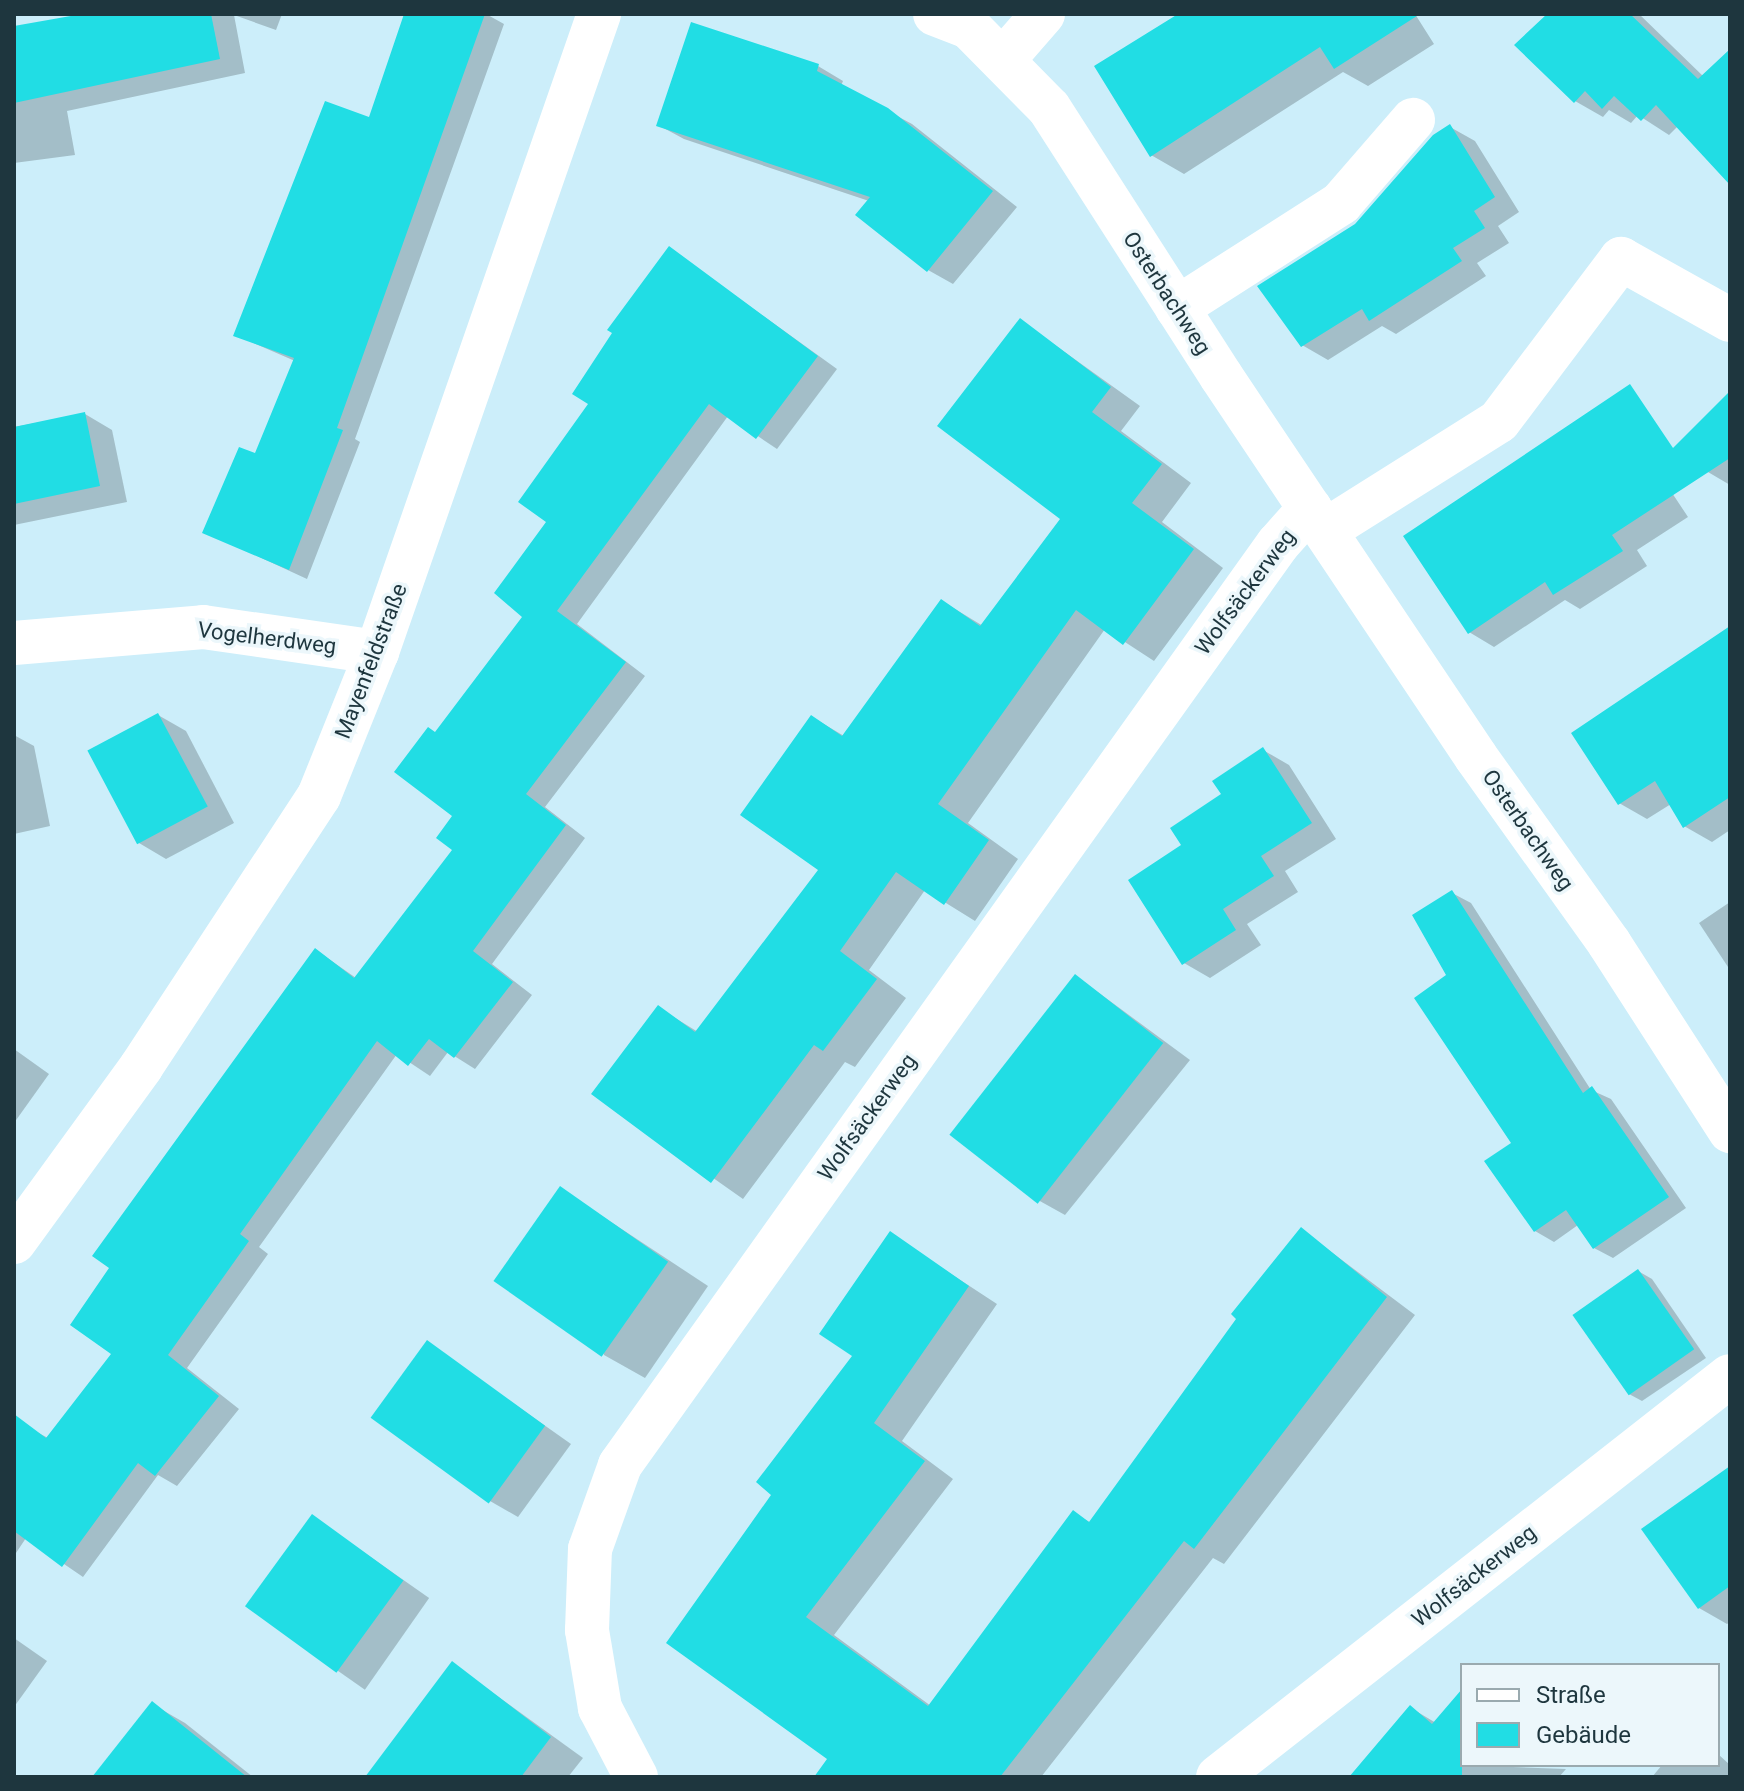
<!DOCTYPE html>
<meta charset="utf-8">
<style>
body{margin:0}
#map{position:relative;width:1744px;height:1791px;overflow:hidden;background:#cceefa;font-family:Roboto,sans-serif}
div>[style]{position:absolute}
.shadow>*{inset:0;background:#0003;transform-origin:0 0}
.building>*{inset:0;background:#21dde4;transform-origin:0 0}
.minor>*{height:44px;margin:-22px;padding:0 22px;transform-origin:22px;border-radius:22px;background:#fff}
span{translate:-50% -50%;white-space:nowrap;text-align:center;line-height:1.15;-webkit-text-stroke:7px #ecf7fb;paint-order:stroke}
.street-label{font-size:22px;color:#1e363e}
.frame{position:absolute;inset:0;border:16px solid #1e363e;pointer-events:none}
.legend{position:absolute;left:1460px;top:1663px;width:260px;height:104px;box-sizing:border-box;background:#ecf7fb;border:2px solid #9aaaaf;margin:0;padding:10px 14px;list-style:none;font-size:24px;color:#1e363e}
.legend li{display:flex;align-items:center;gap:16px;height:40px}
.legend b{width:40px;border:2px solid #9aaaaf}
</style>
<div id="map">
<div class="shadow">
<div style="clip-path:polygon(92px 14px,282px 14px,276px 30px,234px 15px,245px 73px,67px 111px,75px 155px,14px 163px,14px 29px)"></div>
<div style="clip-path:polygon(406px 14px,486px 14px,504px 24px,355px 439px,360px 442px,307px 579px,205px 532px,256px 456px,295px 361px,235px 335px,370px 120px)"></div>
<div style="clip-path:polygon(1180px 14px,1415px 14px,1434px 44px,1368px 86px,1343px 72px,1184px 174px,1151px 155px)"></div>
<div style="clip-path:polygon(1550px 14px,1639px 14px,1704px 77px,1730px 52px,1730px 177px,1678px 126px,1669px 135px,1638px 115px,1631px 123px,1609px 110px,1603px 117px,1575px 101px)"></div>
<div style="clip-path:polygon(818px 66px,843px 81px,841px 86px,912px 124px,1017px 207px,953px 284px,928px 270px,869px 201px,684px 139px,658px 125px)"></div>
<div style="clip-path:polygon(1450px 127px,1475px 141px,1519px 212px,1498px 226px,1509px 243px,1477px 263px,1486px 276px,1396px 334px,1382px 326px,1328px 360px,1302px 345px,1356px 225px)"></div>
<div style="clip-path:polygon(670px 249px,837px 369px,777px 449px,728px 416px,577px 624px,645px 676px,545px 807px,585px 838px,492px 964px,532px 995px,475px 1069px,448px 1052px,430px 1076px,397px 1054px,259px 1247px,268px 1254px,187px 1368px,239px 1409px,177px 1486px,158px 1475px,83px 1577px,26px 1538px,14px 1556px,14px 1420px,48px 1438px,114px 1353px,316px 950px,356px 978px,455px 849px,455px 815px,436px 734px,525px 617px,549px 521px,591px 403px)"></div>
<div style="clip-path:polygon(1020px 320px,1140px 406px,1121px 431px,1191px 483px,1162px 522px,1223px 568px,1154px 661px,1105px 629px,968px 823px,1018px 859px,975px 921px,925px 890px,869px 970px,906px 998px,855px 1067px,845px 1062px,743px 1199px,594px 1094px,659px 1008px,698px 1032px,821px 869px,812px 717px,844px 736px,942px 601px,983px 626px,1063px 519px)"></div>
<div style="clip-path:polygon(1730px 392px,1730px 485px,1708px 472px)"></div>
<div style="clip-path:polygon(85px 414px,112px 430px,127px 502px,14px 525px,14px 427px)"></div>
<div style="clip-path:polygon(1625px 422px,1688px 517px,1637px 550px,1647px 566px,1580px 609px,1565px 600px,1494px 647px,1469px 632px)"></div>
<div style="clip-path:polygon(1730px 629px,1730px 830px,1712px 842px,1684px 826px,1671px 804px,1647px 819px,1619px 803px)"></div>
<div style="clip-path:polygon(158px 715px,186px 731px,234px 823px,166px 859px,139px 843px)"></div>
<div style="clip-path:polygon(14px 735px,34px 746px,50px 826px,14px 834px)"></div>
<div style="clip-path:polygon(1263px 750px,1289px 765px,1336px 839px,1285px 871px,1298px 892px,1247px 924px,1261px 945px,1210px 978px,1184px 963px,1184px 846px)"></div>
<div style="clip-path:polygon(1452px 893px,1471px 903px,1591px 1090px,1611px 1099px,1686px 1208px,1613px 1258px,1594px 1248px,1578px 1225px,1554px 1242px,1535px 1231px,1514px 1143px,1449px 976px)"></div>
<div style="clip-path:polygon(1730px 902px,1730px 970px,1699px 923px)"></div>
<div style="clip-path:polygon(1076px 976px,1190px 1060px,1065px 1215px,1038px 1200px)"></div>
<div style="clip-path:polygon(14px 1049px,49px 1074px,14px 1123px)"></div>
<div style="clip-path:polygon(561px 1189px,708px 1286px,645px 1378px,604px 1355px)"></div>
<div style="clip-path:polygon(1302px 1230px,1415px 1315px,1224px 1564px,1213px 1558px,1041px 1777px,816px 1777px,830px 1758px,774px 1494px,855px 1356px,890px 1234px,997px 1304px,902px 1441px,953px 1479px,834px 1635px,931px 1706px,1074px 1513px,1091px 1523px)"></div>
<div style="clip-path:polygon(1638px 1271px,1652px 1279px,1706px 1358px,1642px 1401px,1629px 1394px)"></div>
<div style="clip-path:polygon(428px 1343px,571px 1444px,518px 1517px,490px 1501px)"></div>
<div style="clip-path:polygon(1730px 1470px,1730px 1622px,1727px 1624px,1699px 1608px)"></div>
<div style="left:312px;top:1516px;width:143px;height:112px;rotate:35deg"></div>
<div style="clip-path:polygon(14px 1638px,47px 1661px,14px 1707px)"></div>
<div style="clip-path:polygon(453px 1664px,583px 1758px,568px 1777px,367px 1777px)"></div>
<div style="clip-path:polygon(1462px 1693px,1462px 1765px,1566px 1769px,1559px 1777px,1352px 1777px,1411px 1708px,1436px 1723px)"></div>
<div style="clip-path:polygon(152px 1704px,185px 1723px,253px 1777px,110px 1777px)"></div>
<div style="clip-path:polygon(1718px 1754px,1730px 1765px,1730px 1777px,1652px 1777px,1662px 1765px,1718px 1765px)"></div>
</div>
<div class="building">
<div style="clip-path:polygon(82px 14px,211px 14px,220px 59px,14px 103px,14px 26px)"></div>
<div style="clip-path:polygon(404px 14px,485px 14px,337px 428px,343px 430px,289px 570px,202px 533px,239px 447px,255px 453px,294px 358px,233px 336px,325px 101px,369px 117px)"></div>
<div style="clip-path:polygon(1178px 14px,1420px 14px,1334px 69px,1320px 47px,1150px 157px,1094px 66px)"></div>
<div style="clip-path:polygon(1547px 14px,1630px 14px,1698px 79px,1730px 49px,1730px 185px,1656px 105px,1641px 121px,1614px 96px,1602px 109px,1585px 91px,1574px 103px,1514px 45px)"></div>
<div style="clip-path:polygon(691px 22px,819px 64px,817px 71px,888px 108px,993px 191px,927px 272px,855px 215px,870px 197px,656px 126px)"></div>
<div style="clip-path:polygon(1450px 124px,1495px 197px,1474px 211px,1485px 228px,1453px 248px,1462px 261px,1369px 321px,1362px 309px,1301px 347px,1257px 286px,1355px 224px,1433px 135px)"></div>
<div style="clip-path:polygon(669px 246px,818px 356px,756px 439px,709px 404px,557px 611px,626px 662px,526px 794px,566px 825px,473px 951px,513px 982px,454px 1058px,429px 1039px,408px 1066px,377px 1041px,240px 1234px,249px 1241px,168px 1355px,219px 1396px,155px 1476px,138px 1463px,62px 1567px,14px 1531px,14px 1414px,46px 1438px,111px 1354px,70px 1325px,109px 1268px,92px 1256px,315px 948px,354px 978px,452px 850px,436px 838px,452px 816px,394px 772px,428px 727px,435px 732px,522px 617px,494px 593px,546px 522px,518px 502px,588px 404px,572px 394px,612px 333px,607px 330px)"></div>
<div style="clip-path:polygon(1020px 318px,1111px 387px,1092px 412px,1162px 464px,1132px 503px,1194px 549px,1123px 645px,1076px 610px,938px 804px,989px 840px,944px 905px,896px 872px,840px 951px,877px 979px,823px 1051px,814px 1045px,711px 1183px,591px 1094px,658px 1005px,695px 1032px,818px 870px,740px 815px,811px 715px,842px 736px,941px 599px,980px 626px,1060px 519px,937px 426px)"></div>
<div style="clip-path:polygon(1630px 384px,1673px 448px,1730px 391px,1730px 458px,1612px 535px,1623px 551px,1553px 595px,1545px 582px,1468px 634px,1403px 536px)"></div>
<div style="clip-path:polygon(85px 412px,100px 486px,14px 504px,14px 427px)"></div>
<div style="clip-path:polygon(1730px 626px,1730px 797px,1683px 828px,1655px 781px,1618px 805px,1571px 733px)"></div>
<div style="left:158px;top:713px;width:106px;height:80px;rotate:62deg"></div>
<div style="clip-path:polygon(1263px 747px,1312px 823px,1261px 856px,1274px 876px,1223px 909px,1236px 930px,1182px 965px,1128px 880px,1181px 845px,1170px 828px,1221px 794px,1212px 781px)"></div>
<div style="clip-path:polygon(1452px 890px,1583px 1093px,1592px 1086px,1669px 1197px,1593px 1249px,1566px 1210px,1534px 1232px,1484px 1161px,1511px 1143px,1414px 998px,1446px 975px,1412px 915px)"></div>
<div style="left:1075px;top:974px;width:112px;height:204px;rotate:38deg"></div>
<div style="left:560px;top:1186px;width:132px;height:116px;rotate:35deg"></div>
<div style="clip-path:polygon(1301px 1227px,1387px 1297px,1194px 1549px,1184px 1541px,1000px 1777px,814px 1777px,827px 1759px,666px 1643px,771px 1495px,756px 1482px,852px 1356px,819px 1334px,890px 1231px,969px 1286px,874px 1423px,925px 1461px,806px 1617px,928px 1706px,1073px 1510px,1089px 1522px,1236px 1319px,1231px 1314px)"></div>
<div style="left:1638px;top:1269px;width:98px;height:80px;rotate:55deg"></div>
<div style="left:427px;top:1340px;width:146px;height:96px;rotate:36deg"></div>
<div style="clip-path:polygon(1730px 1466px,1730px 1586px,1698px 1609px,1641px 1529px)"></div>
<div style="left:312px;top:1514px;width:113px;height:114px;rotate:36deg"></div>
<div style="clip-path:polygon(452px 1661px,551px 1737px,521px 1777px,365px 1777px)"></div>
<div style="clip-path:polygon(1462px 1689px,1462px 1777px,1349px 1777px,1410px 1705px,1432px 1724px)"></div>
<div style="clip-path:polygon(152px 1701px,247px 1777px,92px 1777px)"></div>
</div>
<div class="minor">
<div style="left:935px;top:14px;width:36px;rotate:21deg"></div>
<div style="left:969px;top:27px;width:114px;rotate:45.4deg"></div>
<div style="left:1049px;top:108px;width:318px;rotate:57.3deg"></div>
<div style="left:1221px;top:376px;width:458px;rotate:56.2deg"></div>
<div style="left:1476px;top:757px;width:229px;rotate:54.4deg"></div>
<div style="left:1609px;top:943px;width:224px;rotate:57.2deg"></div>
<div style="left:1003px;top:60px;width:61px;rotate:-49deg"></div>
<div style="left:1177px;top:308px;width:195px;rotate:-32.6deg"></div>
<div style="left:1341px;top:203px;width:110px;rotate:-49.1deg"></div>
<div style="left:1326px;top:530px;width:204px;rotate:-32.2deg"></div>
<div style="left:1499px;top:421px;width:203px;rotate:-53deg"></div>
<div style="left:1621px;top:259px;width:125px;rotate:29.2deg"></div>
<div style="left:14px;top:643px;width:190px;rotate:-4.8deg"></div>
<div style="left:203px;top:627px;width:176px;rotate:8.2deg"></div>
<div style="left:14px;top:1242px;width:216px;rotate:-54deg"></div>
<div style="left:141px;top:1067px;width:324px;rotate:-56.7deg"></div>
<div style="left:319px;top:796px;width:155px;rotate:-68.1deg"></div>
<div style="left:377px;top:652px;width:676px;rotate:-70.81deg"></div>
<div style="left:636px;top:1777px;width:78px;rotate:-117.6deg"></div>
<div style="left:600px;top:1708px;width:79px;rotate:-99.5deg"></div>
<div style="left:587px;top:1630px;width:81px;rotate:-87.9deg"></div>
<div style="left:590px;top:1549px;width:89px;rotate:-70.3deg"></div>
<div style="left:620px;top:1465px;width:1132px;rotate:-54.46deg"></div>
<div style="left:1278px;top:544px;width:48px;rotate:-48.4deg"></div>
<div style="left:1218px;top:1777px;width:650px;rotate:-38.07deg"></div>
</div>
<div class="street-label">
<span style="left:1167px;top:293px;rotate:57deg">Osterbachweg</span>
<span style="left:1245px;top:592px;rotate:-53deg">Wolfsäckerweg</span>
<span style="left:267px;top:638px;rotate:7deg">Vogelherdweg</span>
<span style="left:371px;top:661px;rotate:-69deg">Mayenfeldstraße</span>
<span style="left:1528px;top:830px;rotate:55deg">Osterbachweg</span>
<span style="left:867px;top:1117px;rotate:-54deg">Wolfsäckerweg</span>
<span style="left:1474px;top:1576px;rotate:-38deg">Wolfsäckerweg</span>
</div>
<div class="frame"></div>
<ul class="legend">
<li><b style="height:10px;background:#fff"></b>Straße</li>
<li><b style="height:22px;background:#21dde4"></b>Gebäude</li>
</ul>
</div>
